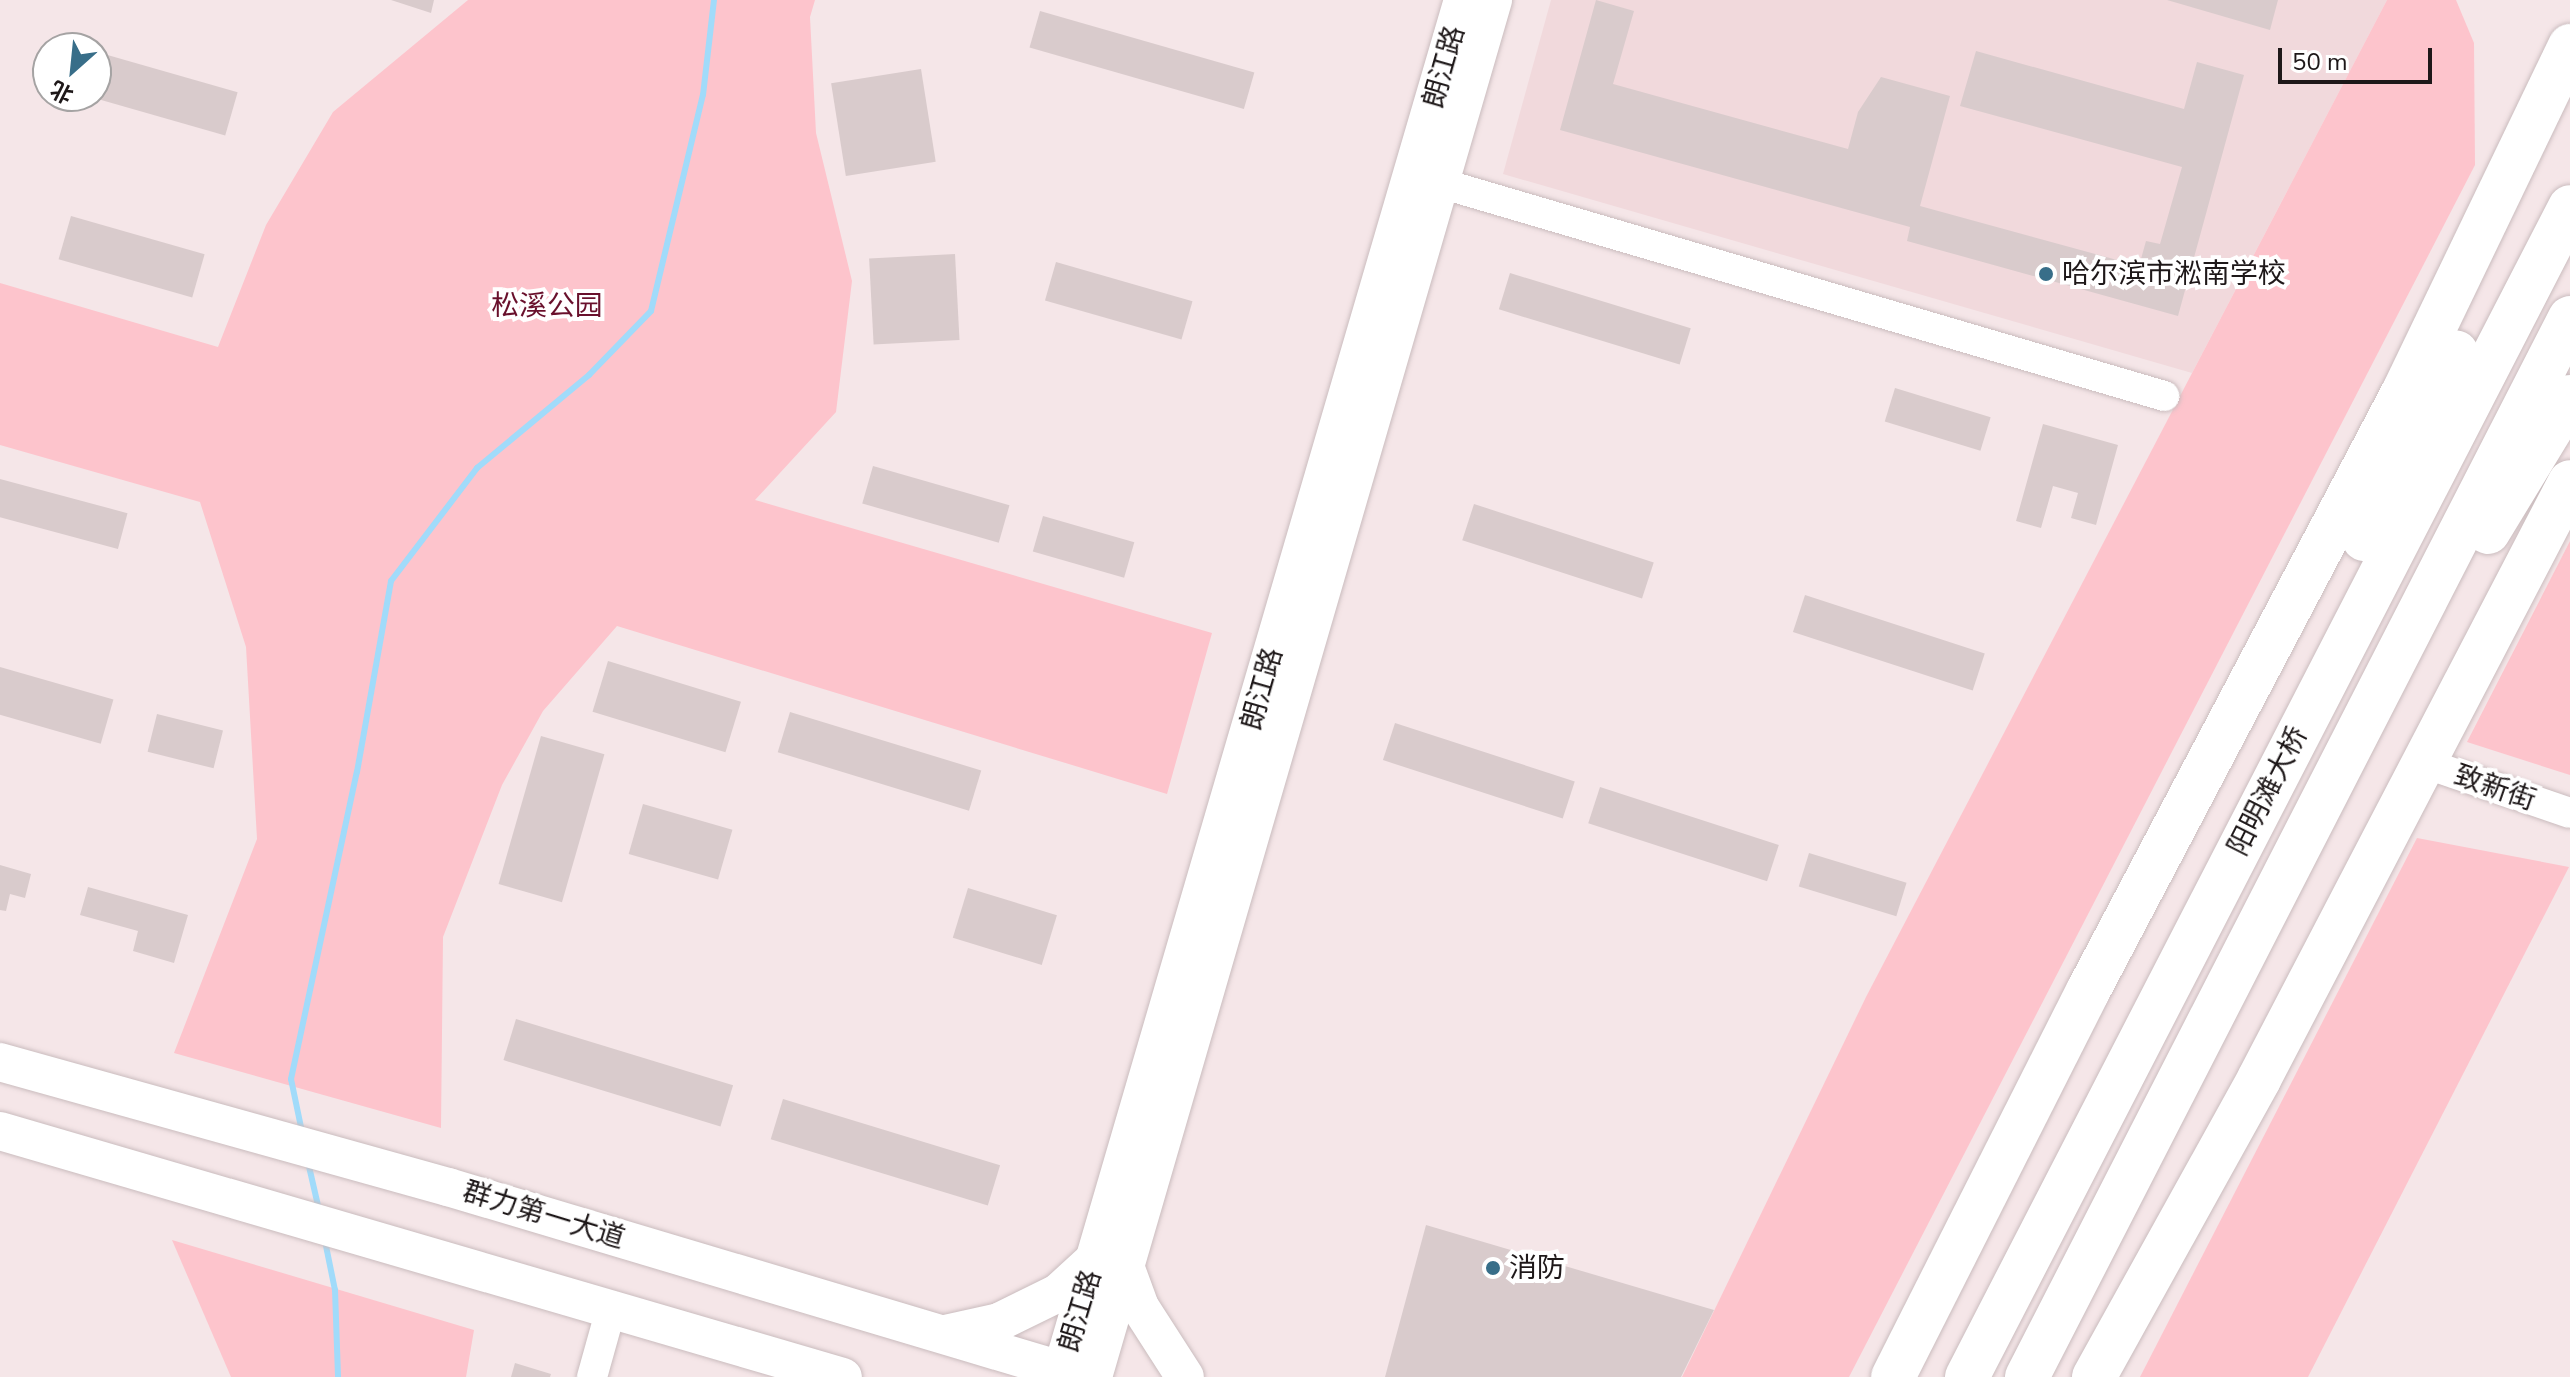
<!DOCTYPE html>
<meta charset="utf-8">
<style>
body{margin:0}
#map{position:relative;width:2570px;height:1377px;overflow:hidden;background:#f5e6e8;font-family:"Nunito Sans","Noto Sans SC",sans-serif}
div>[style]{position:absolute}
.built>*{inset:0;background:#f1d9dc}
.green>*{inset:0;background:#fdc4cc}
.stream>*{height:6px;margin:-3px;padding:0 3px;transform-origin:3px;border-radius:3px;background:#a1dbfa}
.building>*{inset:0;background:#d9cbcc;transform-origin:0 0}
.roads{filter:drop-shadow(0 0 2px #cabcbe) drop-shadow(0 0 2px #cabcbe)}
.minor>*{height:30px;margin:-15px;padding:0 15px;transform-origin:15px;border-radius:15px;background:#fff}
.major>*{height:38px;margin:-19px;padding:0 19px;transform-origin:19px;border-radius:19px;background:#fff}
.highway>*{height:44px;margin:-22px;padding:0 22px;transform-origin:22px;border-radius:22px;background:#fff}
.dots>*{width:22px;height:22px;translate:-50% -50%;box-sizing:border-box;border:4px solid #fff;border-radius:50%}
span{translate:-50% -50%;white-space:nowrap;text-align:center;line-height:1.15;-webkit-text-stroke:8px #fff;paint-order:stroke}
.street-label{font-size:28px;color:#1e1819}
.poi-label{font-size:28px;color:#1e1819}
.left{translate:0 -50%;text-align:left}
.park-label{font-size:28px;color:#69102c}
.north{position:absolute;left:32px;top:32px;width:80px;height:80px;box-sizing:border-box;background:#fff;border:2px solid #a5a3a3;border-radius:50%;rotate:207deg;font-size:22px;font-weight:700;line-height:32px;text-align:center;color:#1e1819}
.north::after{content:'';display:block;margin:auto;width:28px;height:36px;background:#386e89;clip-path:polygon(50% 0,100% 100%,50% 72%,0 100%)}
.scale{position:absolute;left:2278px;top:48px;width:154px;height:36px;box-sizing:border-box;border:4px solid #1e1819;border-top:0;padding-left:10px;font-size:24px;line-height:28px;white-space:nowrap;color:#1e1819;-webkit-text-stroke:6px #fff;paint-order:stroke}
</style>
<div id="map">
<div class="built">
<div style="clip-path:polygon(1551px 0,2387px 0,2192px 373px,1503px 174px)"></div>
</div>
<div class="green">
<div style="clip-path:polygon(468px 0,815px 0,810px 17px,816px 133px,852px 281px,836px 412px,755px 500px,1212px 633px,1167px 794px,617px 626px,543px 711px,502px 785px,443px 937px,441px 1128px,174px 1053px,257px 839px,246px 647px,200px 502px,0 445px,0 283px,218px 347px,266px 225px,333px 112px)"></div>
<div style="clip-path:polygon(2387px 0,2456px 0,2474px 43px,2475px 165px,1849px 1377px,1682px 1377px,1866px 997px)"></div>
<div style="clip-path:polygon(2570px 541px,2570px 775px,2467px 742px)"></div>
<div style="clip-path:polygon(2417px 838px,2569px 867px,2308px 1377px,2140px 1377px)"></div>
<div style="clip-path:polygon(172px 1240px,474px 1330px,466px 1377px,231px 1377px)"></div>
</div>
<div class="stream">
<div style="left:302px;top:1132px;width:54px;rotate:-101.7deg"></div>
<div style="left:291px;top:1079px;width:314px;rotate:-77.9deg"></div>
<div style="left:357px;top:772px;width:194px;rotate:-79.9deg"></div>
<div style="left:391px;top:581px;width:142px;rotate:-52.7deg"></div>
<div style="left:477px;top:468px;width:146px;rotate:-39.7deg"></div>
<div style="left:589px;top:375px;width:89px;rotate:-45.9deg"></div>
<div style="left:651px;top:311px;width:222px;rotate:-76.5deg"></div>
<div style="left:703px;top:95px;width:96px;rotate:-83.4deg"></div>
<div style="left:308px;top:1162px;width:49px;rotate:77.1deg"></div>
<div style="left:325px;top:1241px;width:50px;rotate:78.5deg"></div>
<div style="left:335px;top:1290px;width:87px;rotate:88deg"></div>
</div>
<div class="building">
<div style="clip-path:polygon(391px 0,434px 0,431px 13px)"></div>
<div style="clip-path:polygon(1596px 0,1634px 11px,1613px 84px,1848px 149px,1858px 112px,1881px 77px,1950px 96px,1920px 206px,2139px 266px,2146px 241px,2160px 244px,2182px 167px,1960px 106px,1976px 51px,2184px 109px,2197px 62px,2244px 75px,2178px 316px,1907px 241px,1910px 227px,1560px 130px)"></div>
<div style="clip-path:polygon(2167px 0,2278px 0,2270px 30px)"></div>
<div style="left:1040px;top:11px;width:223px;height:38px;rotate:16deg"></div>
<div style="left:104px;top:54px;width:139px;height:45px;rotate:16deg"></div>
<div style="left:921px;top:69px;width:94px;height:91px;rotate:81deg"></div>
<div style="left:71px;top:216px;width:139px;height:45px;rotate:16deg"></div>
<div style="left:955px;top:254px;width:86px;height:86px;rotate:87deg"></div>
<div style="left:1056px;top:262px;width:142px;height:40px;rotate:16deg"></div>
<div style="left:1510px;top:273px;width:189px;height:38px;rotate:17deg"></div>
<div style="left:1895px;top:388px;width:100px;height:35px;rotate:17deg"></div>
<div style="clip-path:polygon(2043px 424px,2118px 445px,2096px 525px,2071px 518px,2078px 493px,2053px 486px,2041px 528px,2016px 521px)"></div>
<div style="left:873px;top:466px;width:142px;height:39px;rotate:16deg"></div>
<div style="left:0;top:479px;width:132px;height:37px;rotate:15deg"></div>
<div style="left:1474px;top:504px;width:189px;height:38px;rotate:18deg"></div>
<div style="left:1043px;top:516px;width:95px;height:37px;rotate:16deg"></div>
<div style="left:1805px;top:595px;width:189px;height:39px;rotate:18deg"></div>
<div style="left:608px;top:661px;width:139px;height:53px;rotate:17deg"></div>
<div style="left:0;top:667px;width:118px;height:46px;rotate:16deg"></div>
<div style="left:790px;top:712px;width:200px;height:42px;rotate:17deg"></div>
<div style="left:157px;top:714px;width:68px;height:39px;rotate:14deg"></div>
<div style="left:1395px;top:723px;width:189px;height:39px;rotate:18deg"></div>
<div style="left:541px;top:736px;width:66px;height:154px;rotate:16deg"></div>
<div style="left:1600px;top:787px;width:188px;height:38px;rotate:18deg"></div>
<div style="left:643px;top:804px;width:93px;height:52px;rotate:16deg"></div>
<div style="left:1809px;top:853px;width:102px;height:35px;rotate:17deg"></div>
<div style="clip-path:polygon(0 865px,31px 874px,25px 898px,10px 894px,6px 911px,0 910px)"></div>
<div style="clip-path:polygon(88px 887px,188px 915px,174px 963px,133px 951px,138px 931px,80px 915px)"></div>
<div style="left:968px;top:888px;width:93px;height:52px;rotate:17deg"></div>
<div style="left:516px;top:1019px;width:227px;height:43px;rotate:17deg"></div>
<div style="left:783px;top:1099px;width:227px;height:42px;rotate:17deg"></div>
<div style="clip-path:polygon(1426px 1225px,1714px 1310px,1681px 1377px,1385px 1377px)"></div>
<div style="clip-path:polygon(515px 1363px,551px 1374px,550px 1377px,511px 1377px)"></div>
</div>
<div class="roads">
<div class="minor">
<div style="left:1440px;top:183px;width:755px;rotate:16.39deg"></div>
<div style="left:2421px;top:762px;width:157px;rotate:18.9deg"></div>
<div style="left:592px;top:1377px;width:71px;rotate:-74.4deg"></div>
</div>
<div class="major">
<div style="left:0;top:1062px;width:465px;rotate:15.6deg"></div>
<div style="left:448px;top:1187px;width:664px;rotate:16.63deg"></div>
<div style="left:0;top:1131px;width:878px;rotate:16.27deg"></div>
<div style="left:1125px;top:1266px;width:44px;rotate:69.9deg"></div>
<div style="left:1140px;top:1307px;width:83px;rotate:57.3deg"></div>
<div style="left:945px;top:1334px;width:55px;rotate:-12.5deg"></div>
<div style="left:999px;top:1322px;width:66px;rotate:-26.2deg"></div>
<div style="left:1058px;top:1293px;width:49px;rotate:-42.5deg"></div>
<div style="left:1060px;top:1377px;width:1435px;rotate:-73.69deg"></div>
<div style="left:1093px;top:1377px;width:1434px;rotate:-73.8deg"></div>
</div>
<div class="highway">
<div style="left:2488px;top:532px;width:158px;rotate:-58.7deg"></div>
<div style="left:2364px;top:539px;width:208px;rotate:-63.7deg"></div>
<div style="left:1893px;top:1377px;width:432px;rotate:-63.2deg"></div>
<div style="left:2088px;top:991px;width:678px;rotate:-62.23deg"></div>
<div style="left:2404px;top:391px;width:383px;rotate:-64.3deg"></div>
<div style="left:1967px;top:1377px;width:1316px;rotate:-62.73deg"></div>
<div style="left:2027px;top:1377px;width:1190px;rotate:-62.85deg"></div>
<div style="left:2094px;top:1377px;width:341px;rotate:-61deg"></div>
<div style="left:2259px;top:1079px;width:673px;rotate:-62.48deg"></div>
</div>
</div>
<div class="dots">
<div style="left:2046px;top:274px;background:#386e89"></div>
<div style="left:1493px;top:1268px;background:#386e89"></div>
</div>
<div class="street-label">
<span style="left:1444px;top:67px;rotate:-74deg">朗江路</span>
<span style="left:1262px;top:689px;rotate:-74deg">朗江路</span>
<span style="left:2495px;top:788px;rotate:19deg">致新街</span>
<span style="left:2268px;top:791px;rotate:-63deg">阳明滩大桥</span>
<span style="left:544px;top:1215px;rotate:17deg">群力第一大道</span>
<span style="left:1080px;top:1311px;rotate:-73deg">朗江路</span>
</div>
<div class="poi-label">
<span class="left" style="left:2062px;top:274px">哈尔滨市淞南学校</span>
<span class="left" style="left:1509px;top:1268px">消防</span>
</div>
<div class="park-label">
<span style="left:547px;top:306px">松溪公园</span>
</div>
<div class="north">北</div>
<div class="scale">50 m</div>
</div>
